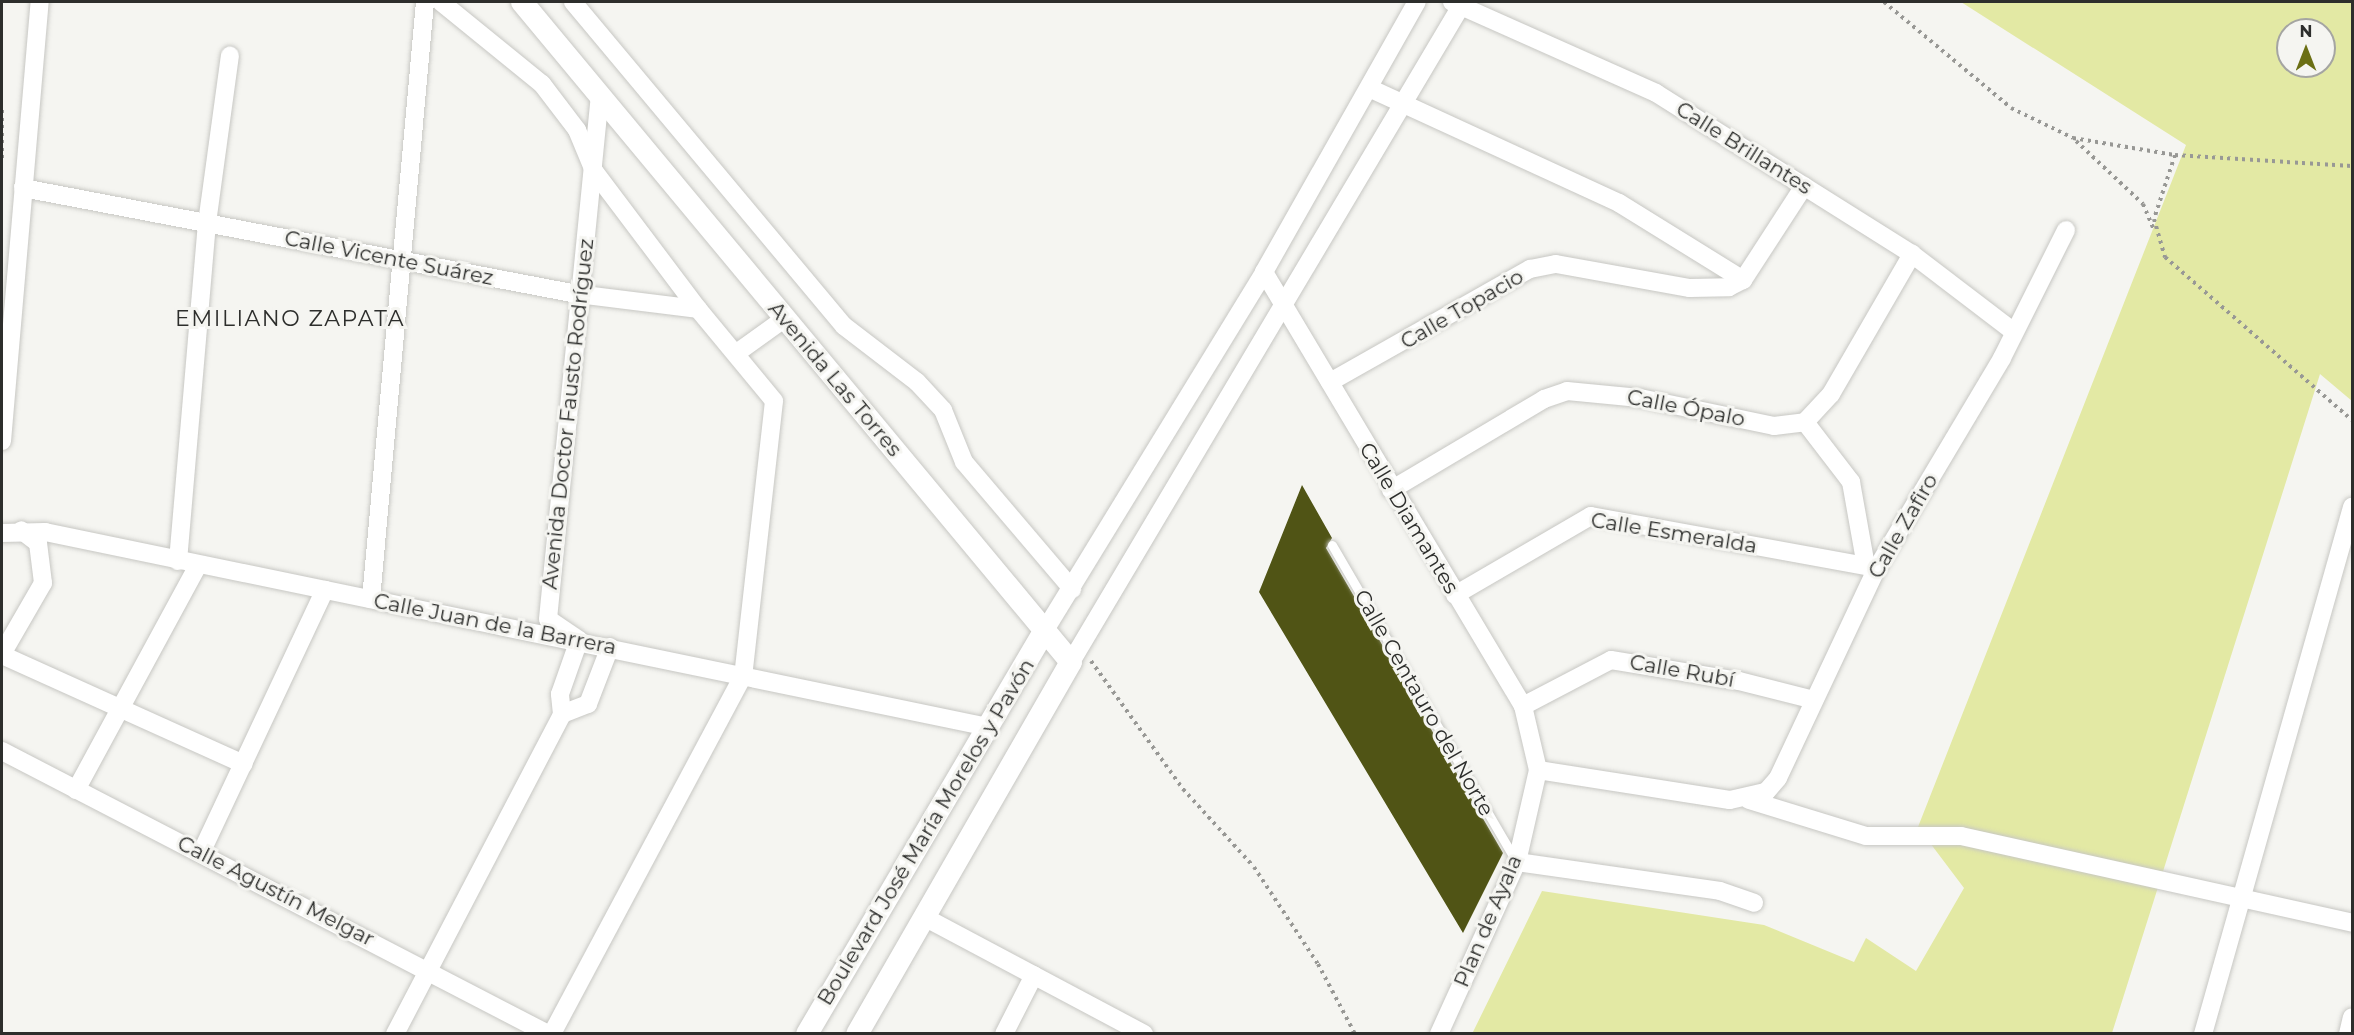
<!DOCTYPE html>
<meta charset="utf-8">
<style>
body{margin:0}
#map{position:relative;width:2354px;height:1035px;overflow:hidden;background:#f5f5f1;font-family:Montserrat,sans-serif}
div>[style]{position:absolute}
.green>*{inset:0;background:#e3e9a4}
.building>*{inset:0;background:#505415}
.path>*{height:4px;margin-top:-2px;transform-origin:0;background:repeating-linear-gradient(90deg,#989895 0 3px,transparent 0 7.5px)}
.roads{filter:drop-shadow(0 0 2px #c7c7c3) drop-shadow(0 0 2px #c7c7c3)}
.service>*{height:9px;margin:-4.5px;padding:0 4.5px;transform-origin:4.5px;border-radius:4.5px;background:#fff}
.minor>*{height:18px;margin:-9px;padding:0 9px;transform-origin:9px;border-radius:9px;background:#fff}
.tertiary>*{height:22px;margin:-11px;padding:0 11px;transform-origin:11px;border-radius:11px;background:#fff}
span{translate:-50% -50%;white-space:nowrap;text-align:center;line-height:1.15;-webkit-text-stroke:6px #f5f5f1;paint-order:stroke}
.street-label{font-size:21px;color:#2d2e2c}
.neighbourhood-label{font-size:22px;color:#2d2e2c;letter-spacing:1.5px}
.frame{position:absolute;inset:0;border:3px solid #2d2e2c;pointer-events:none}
.north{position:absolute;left:2276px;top:18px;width:60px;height:60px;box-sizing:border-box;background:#f5f5f1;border:2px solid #a5a5a2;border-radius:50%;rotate:0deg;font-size:16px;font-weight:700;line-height:24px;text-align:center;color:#2d2e2c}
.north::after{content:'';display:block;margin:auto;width:21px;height:27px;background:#6b6f14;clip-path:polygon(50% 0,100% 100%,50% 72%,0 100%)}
</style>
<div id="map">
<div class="green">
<div style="clip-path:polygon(evenodd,1961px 2px,2352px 2px,2352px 401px,2320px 374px,2112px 1033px,1472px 1034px,1542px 891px,1764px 925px,1854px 962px,1866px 938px,1916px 971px,1964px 888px,1918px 827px,2186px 145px,1961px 2px,2288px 30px,2324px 30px,2324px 66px,2288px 66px,2288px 30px)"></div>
</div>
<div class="building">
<div style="clip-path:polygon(1302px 485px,1332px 538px,1326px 548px,1503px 853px,1463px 933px,1259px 592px)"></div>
</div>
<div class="path">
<div style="left:1884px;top:2px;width:165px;rotate:39.8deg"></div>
<div style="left:2011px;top:108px;width:69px;rotate:25.8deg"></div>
<div style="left:2073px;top:138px;width:103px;rotate:9.5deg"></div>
<div style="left:2175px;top:155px;width:67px;rotate:108.2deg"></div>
<div style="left:2154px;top:219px;width:40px;rotate:74deg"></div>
<div style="left:2165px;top:257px;width:248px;rotate:41.1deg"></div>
<div style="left:2px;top:110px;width:51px;rotate:90deg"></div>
<div style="left:2076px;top:141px;width:92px;rotate:43.2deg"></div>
<div style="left:2143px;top:204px;width:26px;rotate:67deg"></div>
<div style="left:2175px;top:155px;width:177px;rotate:3.6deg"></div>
<div style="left:1091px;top:661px;width:158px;rotate:54.3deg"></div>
<div style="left:1183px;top:789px;width:105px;rotate:47.7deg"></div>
<div style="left:1254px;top:867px;width:116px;rotate:56.6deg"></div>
<div style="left:1318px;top:964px;width:79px;rotate:62.1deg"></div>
</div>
<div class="roads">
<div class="service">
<div style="left:1332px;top:545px;width:364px;rotate:59.8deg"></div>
</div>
<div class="minor">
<div style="left:441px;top:2px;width:130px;rotate:39.1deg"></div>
<div style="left:542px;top:84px;width:58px;rotate:52.7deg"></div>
<div style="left:577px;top:130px;width:44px;rotate:67.5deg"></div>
<div style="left:594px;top:171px;width:173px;rotate:53deg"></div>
<div style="left:573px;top:2px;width:422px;rotate:50.1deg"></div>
<div style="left:844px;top:326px;width:92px;rotate:37.5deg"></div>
<div style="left:917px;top:382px;width:38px;rotate:47deg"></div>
<div style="left:943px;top:410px;width:56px;rotate:68deg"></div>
<div style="left:964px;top:462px;width:167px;rotate:49.6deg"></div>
<div style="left:1452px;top:2px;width:223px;rotate:24deg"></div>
<div style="left:1656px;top:93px;width:302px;rotate:32.2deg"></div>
<div style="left:1912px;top:254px;width:128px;rotate:37.4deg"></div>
<div style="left:1369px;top:88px;width:275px;rotate:24.7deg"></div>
<div style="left:1619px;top:203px;width:146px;rotate:31.8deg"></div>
<div style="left:23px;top:188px;width:564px;rotate:10.83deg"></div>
<div style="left:577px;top:294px;width:122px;rotate:7.1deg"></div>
<div style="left:698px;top:309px;width:119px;rotate:50.4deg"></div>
<div style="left:774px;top:401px;width:277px;rotate:96.4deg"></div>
<div style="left:743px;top:676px;width:406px;rotate:118.1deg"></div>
<div style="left:1264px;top:272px;width:505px;rotate:59.17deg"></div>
<div style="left:1523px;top:706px;width:66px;rotate:76.8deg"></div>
<div style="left:1538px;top:770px;width:94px;rotate:102.9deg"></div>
<div style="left:1517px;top:862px;width:189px;rotate:114.4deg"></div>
<div style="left:738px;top:352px;width:57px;rotate:-35.7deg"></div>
<div style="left:1330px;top:382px;width:230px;rotate:-29.5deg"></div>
<div style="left:1530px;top:269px;width:26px;rotate:-11deg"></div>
<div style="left:1556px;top:264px;width:136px;rotate:10.2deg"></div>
<div style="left:1690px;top:288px;width:39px;rotate:-1deg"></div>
<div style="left:1729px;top:287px;width:16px;rotate:-27deg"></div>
<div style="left:1743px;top:280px;width:112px;rotate:-57deg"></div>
<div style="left:1805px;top:422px;width:76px;rotate:52.5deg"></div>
<div style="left:1851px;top:482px;width:85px;rotate:79.9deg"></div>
<div style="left:2px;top:441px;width:441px;rotate:-85.1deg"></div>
<div style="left:1391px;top:490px;width:178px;rotate:-30.7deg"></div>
<div style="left:1544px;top:399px;width:24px;rotate:-19deg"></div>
<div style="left:1567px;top:391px;width:73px;rotate:5.5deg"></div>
<div style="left:1640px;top:398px;width:137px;rotate:11.8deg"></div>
<div style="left:1774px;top:426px;width:31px;rotate:-7deg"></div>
<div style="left:1805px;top:422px;width:38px;rotate:-47deg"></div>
<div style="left:1831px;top:394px;width:162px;rotate:-59.9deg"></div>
<div style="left:2px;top:533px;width:43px;rotate:-1.3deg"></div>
<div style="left:45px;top:532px;width:963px;rotate:11.68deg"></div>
<div style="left:178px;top:561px;width:339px;rotate:-85.1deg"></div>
<div style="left:207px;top:223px;width:169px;rotate:-82.2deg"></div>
<div style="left:1455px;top:595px;width:157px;rotate:-30.2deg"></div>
<div style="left:1591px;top:516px;width:291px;rotate:10.3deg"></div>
<div style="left:371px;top:599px;width:599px;rotate:-84.83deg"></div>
<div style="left:1045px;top:630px;width:420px;rotate:-58.5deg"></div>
<div style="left:1264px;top:272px;width:310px;rotate:-60.5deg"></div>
<div style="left:2px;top:654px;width:82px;rotate:-60deg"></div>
<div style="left:43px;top:583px;width:40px;rotate:-97.1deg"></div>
<div style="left:38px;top:543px;width:21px;rotate:-143deg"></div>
<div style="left:2px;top:655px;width:265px;rotate:24.3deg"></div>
<div style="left:1071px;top:662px;width:763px;rotate:-59.27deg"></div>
<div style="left:1523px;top:706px;width:99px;rotate:-27.6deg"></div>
<div style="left:1611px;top:660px;width:130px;rotate:9.3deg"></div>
<div style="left:1739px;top:681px;width:77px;rotate:14.2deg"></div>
<div style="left:562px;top:714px;width:28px;rotate:-21deg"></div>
<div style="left:588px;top:704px;width:61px;rotate:-68.9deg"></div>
<div style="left:2px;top:751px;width:615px;rotate:27.4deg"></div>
<div style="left:1538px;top:770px;width:194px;rotate:8.9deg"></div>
<div style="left:1730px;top:800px;width:37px;rotate:-13deg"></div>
<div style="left:1766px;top:792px;width:18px;rotate:-49deg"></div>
<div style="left:1778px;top:778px;width:232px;rotate:-64.8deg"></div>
<div style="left:1877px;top:568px;width:244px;rotate:-59.2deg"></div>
<div style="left:2002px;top:358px;width:143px;rotate:-63.4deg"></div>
<div style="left:76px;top:790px;width:256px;rotate:-61.5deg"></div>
<div style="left:1749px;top:800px;width:122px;rotate:17.1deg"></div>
<div style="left:1866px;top:836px;width:95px"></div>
<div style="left:1961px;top:836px;width:401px;rotate:12.5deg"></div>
<div style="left:201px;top:853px;width:291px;rotate:-64.8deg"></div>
<div style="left:1517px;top:862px;width:205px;rotate:8.1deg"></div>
<div style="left:1720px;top:891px;width:36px;rotate:19deg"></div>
<div style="left:926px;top:918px;width:247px;rotate:28deg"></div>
<div style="left:395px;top:1034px;width:361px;rotate:-62.4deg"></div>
<div style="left:562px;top:714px;width:20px;rotate:-96deg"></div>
<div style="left:560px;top:694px;width:57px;rotate:-70.6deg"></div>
<div style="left:579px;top:640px;width:37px;rotate:-146deg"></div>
<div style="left:548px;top:619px;width:528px;rotate:-84.34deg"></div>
<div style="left:1004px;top:1034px;width:66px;rotate:-63deg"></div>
<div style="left:2203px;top:1034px;width:548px;rotate:-74.21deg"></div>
<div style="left:2348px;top:1034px;width:17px;rotate:-77deg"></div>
</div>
<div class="tertiary">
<div style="left:522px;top:2px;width:858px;rotate:50.25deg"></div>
<div style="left:1071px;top:662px;width:429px;rotate:119.9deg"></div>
<div style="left:807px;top:1034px;width:469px;rotate:-59.5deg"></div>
</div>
</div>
<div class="street-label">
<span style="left:1744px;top:148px;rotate:32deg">Calle Brillantes</span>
<span style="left:389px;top:258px;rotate:11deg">Calle Vicente Suárez</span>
<span style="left:1462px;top:309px;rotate:-30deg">Calle Topacio</span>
<span style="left:835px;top:379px;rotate:50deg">Avenida Las Torres</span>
<span style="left:1686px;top:408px;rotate:11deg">Calle Ópalo</span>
<span style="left:568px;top:414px;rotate:-84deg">Avenida Doctor Fausto Rodríguez</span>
<span style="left:1409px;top:518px;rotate:59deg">Calle Diamantes</span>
<span style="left:1903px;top:526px;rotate:-60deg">Calle Zafiro</span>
<span style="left:1674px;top:533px;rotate:9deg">Calle Esmeralda</span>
<span style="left:495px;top:624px;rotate:11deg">Calle Juan de la Barrera</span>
<span style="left:1682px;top:671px;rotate:10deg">Calle Rubí</span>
<span style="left:1424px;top:703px;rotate:60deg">Calle Centauro del Norte</span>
<span style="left:926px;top:832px;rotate:-59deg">Boulevard José María Morelos y Pavón</span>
<span style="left:276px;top:891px;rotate:27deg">Calle Agustín Melgar</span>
<span style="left:1488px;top:921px;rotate:-67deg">Plan de Ayala</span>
</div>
<div class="neighbourhood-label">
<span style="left:290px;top:319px">EMILIANO ZAPATA</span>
</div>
<div class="frame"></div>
<div class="north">N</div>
</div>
